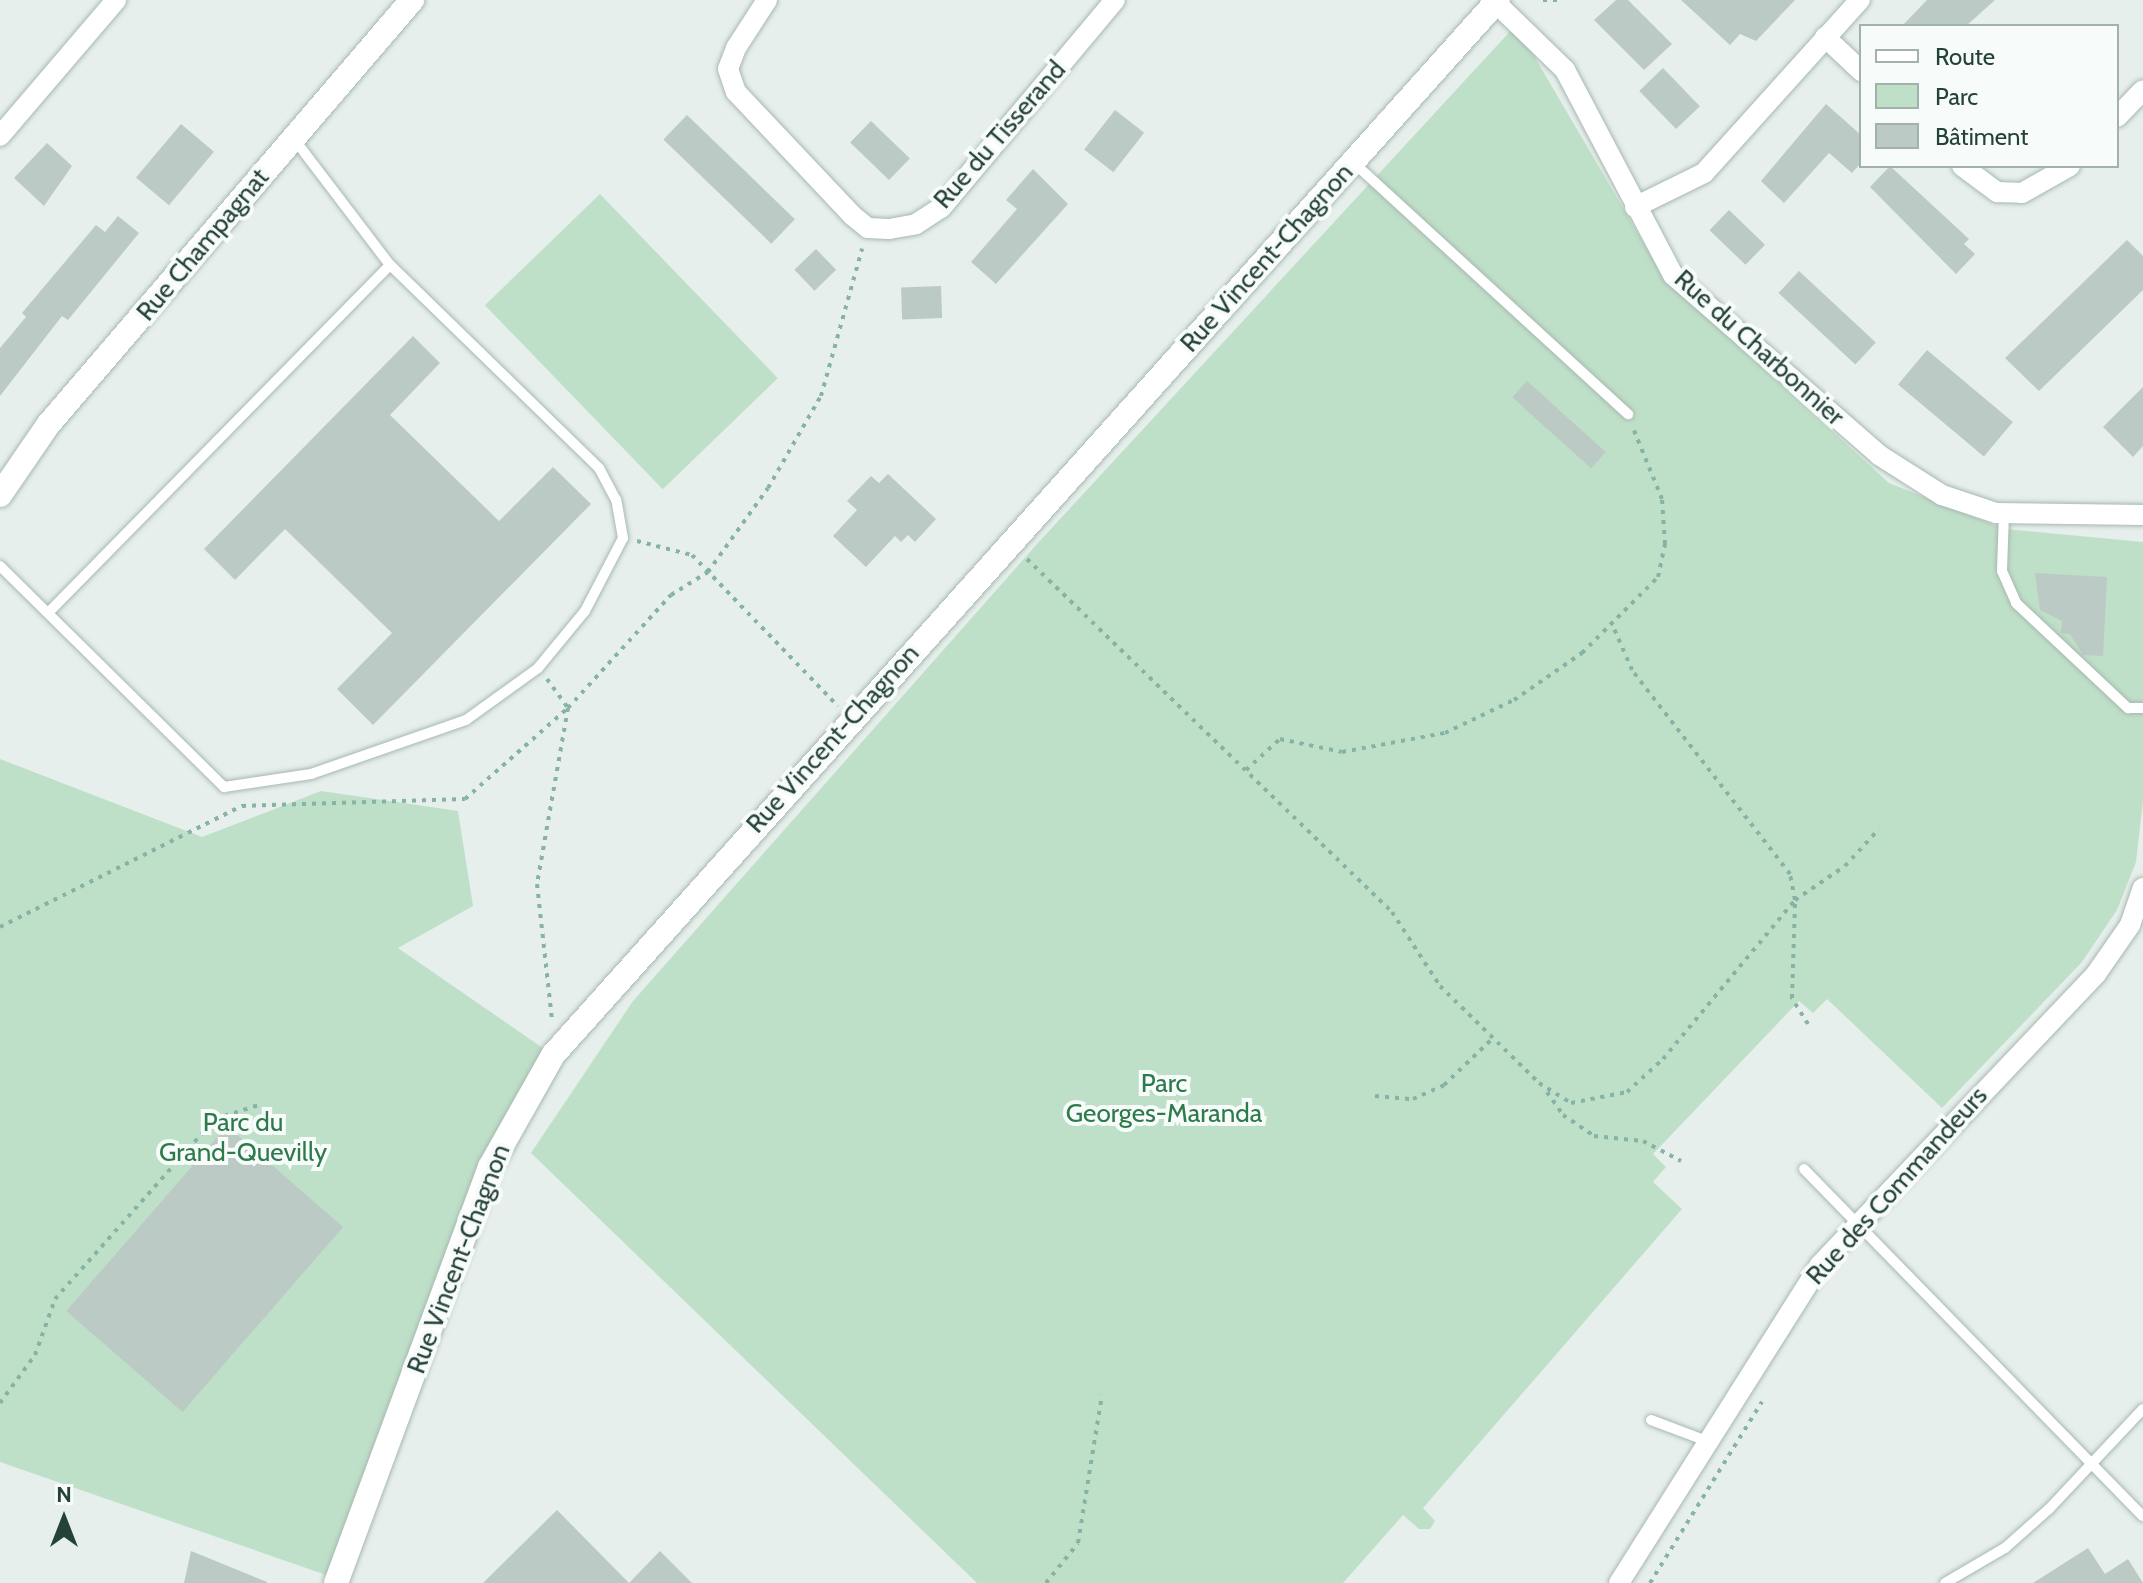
<!DOCTYPE html>
<meta charset="utf-8">
<style>
body{margin:0}
#map{position:relative;width:2143px;height:1583px;overflow:hidden;background:#e6efeb;font-family:Cabin,sans-serif}
div>[style]{position:absolute}
.green>*{inset:0;background:#bfe0c8;transform-origin:0 0}
.building>*{inset:0;background:#bbcac4;transform-origin:0 0}
.path>*{height:4px;margin-top:-2px;transform-origin:0;background:repeating-linear-gradient(90deg,#86b3a5 0 4px,transparent 0 10px)}
.roads{filter:drop-shadow(0 0 2px #a8b8b2) drop-shadow(0 0 2px #a8b8b2)}
.lane>*{height:10px;margin:-5px;padding:0 5px;transform-origin:5px;border-radius:5px;background:#fff}
.street>*{height:20px;margin:-10px;padding:0 10px;transform-origin:10px;border-radius:10px;background:#fff}
.secondary>*{height:24px;margin:-12px;padding:0 12px;transform-origin:12px;border-radius:12px;background:#fff}
span{translate:-50% -50%;white-space:nowrap;text-align:center;line-height:1.15;-webkit-text-stroke:8px #f7fbf9;paint-order:stroke}
.street-label{font-size:26px;color:#24423a}
.park-label{font-size:26px;color:#2d7a4b}
.legend{position:absolute;left:1859px;top:24px;width:260px;height:144px;box-sizing:border-box;background:#f7fbf9;border:2px solid #a3b1ad;margin:0;padding:10px 14px;list-style:none;font-size:24px;color:#24423a}
.legend li{display:flex;align-items:center;gap:16px;height:40px}
.legend b{width:40px;border:2px solid #a3b1ad}
.north{position:absolute;left:24px;top:1479px;width:80px;height:80px;-webkit-text-stroke:6px #f7fbf9;paint-order:stroke;rotate:0deg;font-size:22px;font-weight:700;line-height:32px;text-align:center;color:#24423a}
.north::after{content:'';display:block;margin:auto;width:28px;height:36px;background:#24423a;clip-path:polygon(50% 0,100% 100%,50% 72%,0 100%)}
</style>
<div id="map">
<div class="green">
<div style="clip-path:polygon(1516px 25px,1664px 278px,1889px 483px,2004px 529px,2143px 542px,2143px 801px,2136px 862px,2117px 910px,2082px 962px,1942px 1108px,1827px 999px,1813px 1013px,1799px 1001px,1653px 1154px,1666px 1167px,1653px 1182px,1682px 1209px,1423px 1508px,1435px 1521px,1430px 1529px,1419px 1529px,1403px 1515px,1343px 1583px,977px 1583px,531px 1153px,633px 1001px,1037px 544px)"></div>
<div style="left:600px;top:194px;width:256px;height:160px;rotate:46deg"></div>
<div style="clip-path:polygon(0 759px,202px 837px,321px 791px,458px 811px,473px 906px,398px 948px,553px 1055px,526px 1094px,338px 1579px,0 1462px)"></div>
</div>
<div class="building">
<div style="clip-path:polygon(1616px 0,1628px 0,1672px 44px,1644px 70px,1594px 20px)"></div>
<div style="clip-path:polygon(1681px 0,1795px 0,1756px 41px,1740px 34px,1730px 45px)"></div>
<div style="clip-path:polygon(1927px 0,1995px 0,1966px 26px,1902px 26px)"></div>
<div style="left:1663px;top:68px;width:53px;height:33px;rotate:46deg"></div>
<div style="clip-path:polygon(1826px 104px,1861px 135px,1861px 163px,1852px 173px,1829px 153px,1784px 203px,1761px 181px)"></div>
<div style="left:1115px;top:110px;width:37px;height:50px;rotate:38deg"></div>
<div style="left:687px;top:115px;width:150px;height:34px;rotate:44deg"></div>
<div style="left:871px;top:121px;width:54px;height:30px;rotate:44deg"></div>
<div style="left:181px;top:124px;width:43px;height:70px;rotate:40deg"></div>
<div style="clip-path:polygon(47px 143px,72px 166px,44px 206px,14px 178px)"></div>
<div style="clip-path:polygon(1890px 166px,1969px 239px,1964px 244px,1975px 254px,1956px 274px,1870px 187px)"></div>
<div style="clip-path:polygon(1033px 169px,1068px 204px,996px 284px,971px 262px,1017px 209px,1006px 200px)"></div>
<div style="left:1729px;top:210px;width:50px;height:28px;rotate:44deg"></div>
<div style="clip-path:polygon(118px 216px,139px 233px,68px 320px,62px 316px,0 396px,0 348px,26px 317px,22px 313px,96px 225px,105px 232px)"></div>
<div style="clip-path:polygon(2127px 240px,2143px 256px,2143px 290px,2039px 391px,2005px 358px)"></div>
<div style="left:816px;top:249px;width:29px;height:30px;rotate:46deg"></div>
<div style="left:1799px;top:271px;width:105px;height:30px;rotate:43deg"></div>
<div style="left:941px;top:286px;width:32px;height:40px;rotate:88deg"></div>
<div style="clip-path:polygon(413px 336px,440px 363px,390px 415px,499px 521px,553px 467px,591px 504px,373px 725px,337px 689px,392px 633px,285px 529px,235px 580px,204px 549px)"></div>
<div style="left:1927px;top:350px;width:112px;height:45px;rotate:40deg"></div>
<div style="left:1527px;top:381px;width:106px;height:22px;rotate:42deg"></div>
<div style="clip-path:polygon(2143px 387px,2143px 446px,2133px 457px,2103px 427px)"></div>
<div style="clip-path:polygon(888px 474px,936px 519px,915px 542px,908px 535px,901px 542px,895px 536px,866px 567px,833px 536px,857px 510px,847px 501px,871px 476px,879px 483px)"></div>
<div style="clip-path:polygon(2035px 573px,2107px 577px,2103px 656px,2083px 655px,2070px 634px,2061px 633px,2062px 621px,2040px 610px)"></div>
<div style="left:227px;top:1126px;width:154px;height:245px;rotate:41deg"></div>
<div style="clip-path:polygon(557px 1510px,629px 1583px,660px 1551px,692px 1583px,483px 1583px)"></div>
<div style="clip-path:polygon(2088px 1548px,2105px 1574px,2128px 1559px,2143px 1583px,2033px 1583px)"></div>
<div style="clip-path:polygon(191px 1551px,267px 1582px,267px 1583px,184px 1583px)"></div>
</div>
<div class="path">
<div style="left:1543px;top:0;width:15px"></div>
<div style="left:637px;top:541px;width:57px;rotate:14.3deg"></div>
<div style="left:692px;top:555px;width:210px;rotate:46deg"></div>
<div style="left:1027px;top:559px;width:508px;rotate:44.04deg"></div>
<div style="left:1392px;top:912px;width:88px;rotate:57deg"></div>
<div style="left:1440px;top:986px;width:139px;rotate:44.4deg"></div>
<div style="left:1539px;top:1083px;width:38px;rotate:32deg"></div>
<div style="left:1571px;top:1103px;width:57px;rotate:-11.1deg"></div>
<div style="left:1627px;top:1092px;width:49px;rotate:-42.5deg"></div>
<div style="left:1663px;top:1059px;width:207px;rotate:-50.3deg"></div>
<div style="left:1795px;top:900px;width:26px;rotate:-101deg"></div>
<div style="left:1790px;top:874px;width:258px;rotate:-127.8deg"></div>
<div style="left:1632px;top:670px;width:50px;rotate:-113.5deg"></div>
<div style="left:547px;top:679px;width:36px;rotate:54deg"></div>
<div style="left:568px;top:708px;width:179px;rotate:100deg"></div>
<div style="left:537px;top:884px;width:137px;rotate:83.7deg"></div>
<div style="left:1246px;top:770px;width:46px;rotate:-42.4deg"></div>
<div style="left:1280px;top:739px;width:63px;rotate:11.8deg"></div>
<div style="left:1342px;top:752px;width:105px;rotate:-10.5deg"></div>
<div style="left:1445px;top:733px;width:76px;rotate:-25.6deg"></div>
<div style="left:1514px;top:700px;width:83px;rotate:-34.7deg"></div>
<div style="left:1582px;top:653px;width:107px;rotate:-45deg"></div>
<div style="left:1658px;top:577px;width:34px;rotate:-78deg"></div>
<div style="left:1665px;top:544px;width:45px;rotate:-93.8deg"></div>
<div style="left:1662px;top:499px;width:77px;rotate:-112.2deg"></div>
<div style="left:0;top:927px;width:271px;rotate:-26.6deg"></div>
<div style="left:242px;top:806px;width:223px;rotate:-1.8deg"></div>
<div style="left:465px;top:799px;width:137px;rotate:-41.5deg"></div>
<div style="left:568px;top:708px;width:153px;rotate:-47.7deg"></div>
<div style="left:671px;top:595px;width:44px;rotate:-31.9deg"></div>
<div style="left:708px;top:572px;width:103px;rotate:-54.5deg"></div>
<div style="left:768px;top:488px;width:106px;rotate:-60.1deg"></div>
<div style="left:821px;top:396px;width:153px;rotate:-74.4deg"></div>
<div style="left:1808px;top:1024px;width:31px;rotate:-122deg"></div>
<div style="left:1792px;top:998px;width:98px;rotate:-88.2deg"></div>
<div style="left:1795px;top:900px;width:60px;rotate:-34.2deg"></div>
<div style="left:1845px;top:866px;width:50px;rotate:-47.4deg"></div>
<div style="left:1547px;top:1092px;width:28px;rotate:55deg"></div>
<div style="left:1563px;top:1115px;width:37px;rotate:34deg"></div>
<div style="left:1594px;top:1136px;width:49px;rotate:5.8deg"></div>
<div style="left:1643px;top:1141px;width:43px;rotate:27.8deg"></div>
<div style="left:1375px;top:1096px;width:38px;rotate:5deg"></div>
<div style="left:1413px;top:1099px;width:34px;rotate:-24deg"></div>
<div style="left:1444px;top:1085px;width:68px;rotate:-43.8deg"></div>
<div style="left:0;top:1403px;width:59px;rotate:-53.9deg"></div>
<div style="left:35px;top:1355px;width:59px;rotate:-70.3deg"></div>
<div style="left:55px;top:1299px;width:241px;rotate:-48.4deg"></div>
<div style="left:215px;top:1119px;width:46px;rotate:-17.7deg"></div>
<div style="left:1046px;top:1583px;width:51px;rotate:-51.3deg"></div>
<div style="left:1078px;top:1543px;width:150px;rotate:-80.8deg"></div>
<div style="left:1650px;top:1583px;width:213px;rotate:-58.3deg"></div>
</div>
<div class="roads">
<div class="lane">
<div style="left:1354px;top:163px;width:372px;rotate:42.5deg"></div>
<div style="left:2004px;top:513px;width:58px;rotate:92deg"></div>
<div style="left:2002px;top:571px;width:35px;rotate:66deg"></div>
<div style="left:2016px;top:603px;width:154px;rotate:43.2deg"></div>
<div style="left:2128px;top:708px;width:15px"></div>
<div style="left:0;top:566px;width:315px;rotate:44.6deg"></div>
<div style="left:224px;top:787px;width:88px;rotate:-8.5deg"></div>
<div style="left:311px;top:774px;width:164px;rotate:-19.2deg"></div>
<div style="left:466px;top:720px;width:89px;rotate:-35.8deg"></div>
<div style="left:538px;top:668px;width:74px;rotate:-50.5deg"></div>
<div style="left:585px;top:611px;width:82px;rotate:-62.5deg"></div>
<div style="left:623px;top:538px;width:39px;rotate:-100deg"></div>
<div style="left:616px;top:500px;width:36px;rotate:-118deg"></div>
<div style="left:599px;top:468px;width:291px;rotate:-135.8deg"></div>
<div style="left:390px;top:265px;width:158px;rotate:-127.3deg"></div>
<div style="left:50px;top:611px;width:485px;rotate:-45.5deg"></div>
<div style="left:1804px;top:1169px;width:485px;rotate:45.7deg"></div>
<div style="left:1651px;top:1420px;width:60px;rotate:20.6deg"></div>
<div style="left:1945px;top:1583px;width:69px;rotate:-30.3deg"></div>
<div style="left:2005px;top:1548px;width:59px;rotate:-41.6deg"></div>
<div style="left:2049px;top:1509px;width:137px;rotate:-46.8deg"></div>
</div>
<div class="street">
<div style="left:767px;top:0;width:57px;rotate:122.9deg"></div>
<div style="left:736px;top:48px;width:22px;rotate:111deg"></div>
<div style="left:728px;top:69px;width:24px;rotate:71deg"></div>
<div style="left:736px;top:92px;width:170px;rotate:46.7deg"></div>
<div style="left:853px;top:216px;width:19px;rotate:39deg"></div>
<div style="left:868px;top:228px;width:21px;rotate:3deg"></div>
<div style="left:889px;top:229px;width:27px;rotate:-10deg"></div>
<div style="left:916px;top:224px;width:30px;rotate:-33deg"></div>
<div style="left:941px;top:208px;width:271px;rotate:-50.1deg"></div>
<div style="left:1497px;top:4px;width:95px;rotate:44.1deg"></div>
<div style="left:1565px;top:70px;width:232px;rotate:62.2deg"></div>
<div style="left:1673px;top:275px;width:274px;rotate:41.1deg"></div>
<div style="left:1879px;top:455px;width:75px;rotate:32.4deg"></div>
<div style="left:1942px;top:495px;width:57px;rotate:18.4deg"></div>
<div style="left:1996px;top:513px;width:147px;rotate:0.8deg"></div>
<div style="left:1825px;top:37px;width:50px;rotate:43.4deg"></div>
<div style="left:2117px;top:117px;width:37px;rotate:-46deg"></div>
<div style="left:0;top:136px;width:179px;rotate:-49.5deg"></div>
<div style="left:1962px;top:166px;width:44px;rotate:36.6deg"></div>
<div style="left:1997px;top:192px;width:25px;rotate:2deg"></div>
<div style="left:2022px;top:193px;width:55px;rotate:-29.4deg"></div>
<div style="left:1635px;top:207px;width:77px;rotate:-26.2deg"></div>
<div style="left:1704px;top:173px;width:233px;rotate:-48deg"></div>
<div style="left:1619px;top:1583px;width:376px;rotate:-57.7deg"></div>
<div style="left:1820px;top:1265px;width:401px;rotate:-46.5deg"></div>
<div style="left:2096px;top:974px;width:60px;rotate:-55.2deg"></div>
<div style="left:2130px;top:925px;width:39px;rotate:-71deg"></div>
</div>
<div class="secondary">
<div style="left:0;top:495px;width:85px;rotate:-55.6deg"></div>
<div style="left:48px;top:425px;width:560px;rotate:-49.42deg"></div>
<div style="left:336px;top:1583px;width:444px;rotate:-69.7deg"></div>
<div style="left:490px;top:1167px;width:129px;rotate:-60.6deg"></div>
<div style="left:553px;top:1055px;width:1416px;rotate:-48.15deg"></div>
</div>
</div>
<div class="street-label">
<span style="left:1000px;top:135px;rotate:-49deg">Rue du Tisserand</span>
<span style="left:203px;top:245px;rotate:-50deg">Rue Champagnat</span>
<span style="left:1267px;top:258px;rotate:-48deg">Rue Vincent-Chagnon</span>
<span style="left:1759px;top:348px;rotate:42deg">Rue du Charbonnier</span>
<span style="left:833px;top:739px;rotate:-48deg">Rue Vincent-Chagnon</span>
<span style="left:1897px;top:1186px;rotate:-48deg">Rue des Commandeurs</span>
<span style="left:459px;top:1259px;rotate:-69deg">Rue Vincent-Chagnon</span>
</div>
<div class="park-label">
<span style="left:1164px;top:1099px">Parc<br>Georges-Maranda</span>
<span style="left:243px;top:1138px">Parc du<br>Grand-Quevilly</span>
</div>
<ul class="legend">
<li><b style="height:10px;background:#fff"></b>Route</li>
<li><b style="height:22px;background:#bfe0c8"></b>Parc</li>
<li><b style="height:22px;background:#bbcac4"></b>Bâtiment</li>
</ul>
<div class="north">N</div>
</div>
